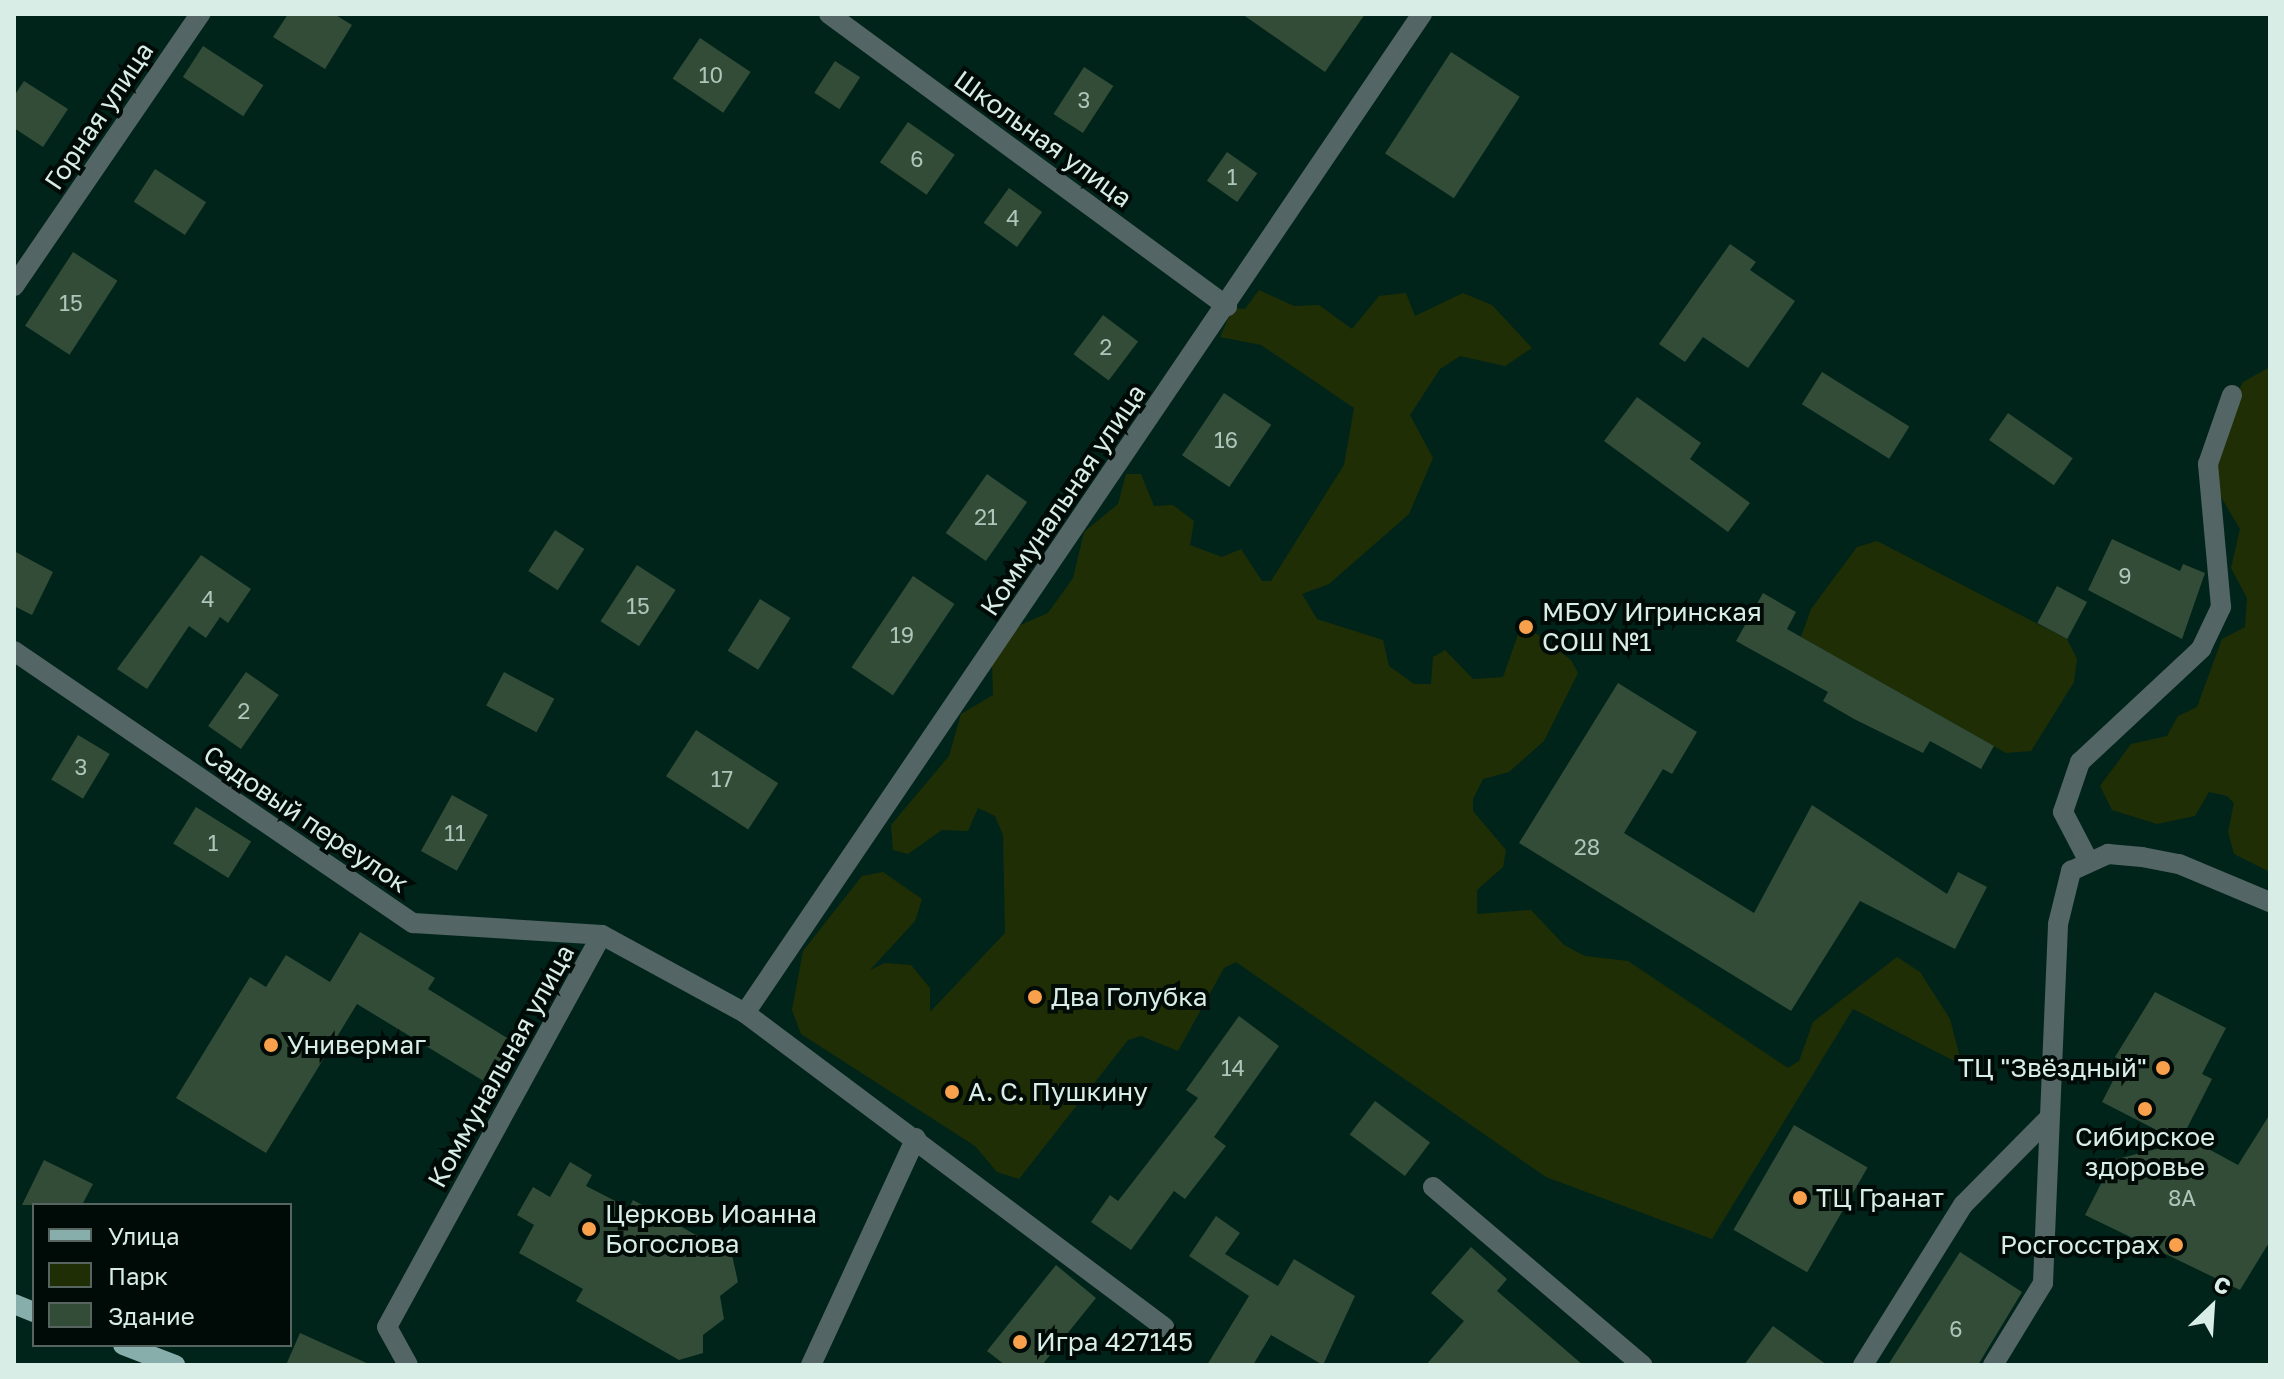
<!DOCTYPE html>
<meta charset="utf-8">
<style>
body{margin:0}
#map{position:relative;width:2284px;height:1379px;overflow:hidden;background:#00241a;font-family:"Golos Text",sans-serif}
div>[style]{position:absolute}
.green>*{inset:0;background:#1f2e05}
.building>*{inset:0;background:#324c37;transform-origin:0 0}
.minor>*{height:20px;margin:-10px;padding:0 10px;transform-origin:10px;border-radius:10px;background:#536564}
.major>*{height:20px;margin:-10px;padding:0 10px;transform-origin:10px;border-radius:10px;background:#88aeac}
.dots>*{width:22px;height:22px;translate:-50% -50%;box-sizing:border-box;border:4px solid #000a06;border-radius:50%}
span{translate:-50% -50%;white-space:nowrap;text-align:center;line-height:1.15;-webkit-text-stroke:8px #000a06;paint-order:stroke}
.number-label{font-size:22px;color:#aec5ba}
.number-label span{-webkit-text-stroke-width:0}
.street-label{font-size:26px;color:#d8ede5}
.poi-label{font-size:26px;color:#d8ede5}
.left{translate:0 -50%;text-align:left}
.right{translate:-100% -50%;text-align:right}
.frame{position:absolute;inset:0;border:16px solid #d8ede5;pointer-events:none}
.legend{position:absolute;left:32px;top:1203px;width:260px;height:144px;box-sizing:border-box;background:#000a06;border:2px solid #56655f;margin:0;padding:10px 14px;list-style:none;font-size:24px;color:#d8ede5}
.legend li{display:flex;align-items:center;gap:16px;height:40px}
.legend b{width:40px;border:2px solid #56655f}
.north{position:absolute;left:2172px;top:1267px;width:80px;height:80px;-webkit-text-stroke:6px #000a06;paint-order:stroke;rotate:25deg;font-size:22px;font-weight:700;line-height:32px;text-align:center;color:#d8ede5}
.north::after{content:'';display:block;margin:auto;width:28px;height:36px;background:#d8ede5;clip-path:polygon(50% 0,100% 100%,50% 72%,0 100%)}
</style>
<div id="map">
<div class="green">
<div style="clip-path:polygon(1259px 290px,1294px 306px,1319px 305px,1352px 329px,1379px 296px,1406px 293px,1415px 316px,1463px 293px,1492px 305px,1532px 348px,1505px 366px,1460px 356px,1440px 369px,1410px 415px,1433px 458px,1409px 514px,1329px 584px,1302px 594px,1317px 619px,1383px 640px,1389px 666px,1414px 684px,1431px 684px,1433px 657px,1445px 650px,1473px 679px,1503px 677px,1519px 632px,1529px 628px,1571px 660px,1578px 673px,1544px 741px,1509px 772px,1483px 779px,1473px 799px,1473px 811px,1506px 850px,1503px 867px,1477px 890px,1477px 914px,1531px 910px,1564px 945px,1585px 956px,1628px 961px,1788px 1068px,1799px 1061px,1813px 1022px,1897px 957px,1920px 972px,1950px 1019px,1962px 1065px,1853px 1009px,1712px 1239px,1546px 1177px,1236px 962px,1224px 968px,1178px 1051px,1141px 1036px,1128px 1040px,1019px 1179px,997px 1172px,975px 1146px,801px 1034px,792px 1010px,803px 951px,862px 876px,883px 872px,922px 899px,915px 921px,870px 970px,885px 963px,911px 965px,930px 988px,930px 1012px,1005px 933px,1003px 835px,995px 816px,978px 808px,968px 831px,942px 830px,908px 854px,893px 850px,891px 825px,949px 756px,961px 714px,993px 695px,992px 665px,1018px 626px,1048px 613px,1073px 578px,1084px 532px,1118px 504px,1126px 474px,1141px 474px,1154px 506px,1173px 505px,1194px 521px,1190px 545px,1222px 557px,1241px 549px,1262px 581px,1271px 581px,1344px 465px,1354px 408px,1261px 345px,1220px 337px,1233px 308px,1245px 309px)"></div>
<div style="clip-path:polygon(2270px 367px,2270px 872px,2234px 854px,2228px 832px,2234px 803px,2227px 796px,2209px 792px,2195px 816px,2157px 824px,2112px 810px,2100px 786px,2131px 744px,2167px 736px,2178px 716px,2197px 707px,2222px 639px,2245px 627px,2247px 598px,2231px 568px,2240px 529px,2214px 485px,2228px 413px,2243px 382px)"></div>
<div style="clip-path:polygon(1877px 541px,2067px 639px,2077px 659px,2074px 682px,2031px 751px,2006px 753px,1801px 637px,1811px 609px,1857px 547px)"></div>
</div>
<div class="building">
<div style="clip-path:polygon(288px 14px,334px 14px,352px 25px,325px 69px,273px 37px)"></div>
<div style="clip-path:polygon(1242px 14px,1365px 14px,1325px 72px)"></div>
<div style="left:700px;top:38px;width:61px;height:49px;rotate:34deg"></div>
<div style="left:203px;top:46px;width:72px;height:37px;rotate:33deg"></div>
<div style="left:1451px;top:52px;width:82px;height:121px;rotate:33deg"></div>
<div style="left:835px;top:61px;width:30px;height:38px;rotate:33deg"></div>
<div style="left:1084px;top:67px;width:35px;height:56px;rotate:33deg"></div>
<div style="clip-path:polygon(24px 81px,68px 109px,43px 147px,14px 128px,14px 96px)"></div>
<div style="left:908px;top:122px;width:57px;height:49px;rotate:35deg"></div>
<div style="left:1227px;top:152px;width:37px;height:35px;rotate:35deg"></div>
<div style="left:155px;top:169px;width:61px;height:39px;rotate:33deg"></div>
<div style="left:1009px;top:188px;width:41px;height:43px;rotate:36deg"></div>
<div style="clip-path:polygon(1730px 244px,1756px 262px,1750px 270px,1795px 301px,1748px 368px,1703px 337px,1685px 362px,1659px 344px)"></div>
<div style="left:73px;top:252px;width:53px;height:88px;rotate:33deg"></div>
<div style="left:1103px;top:315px;width:44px;height:49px;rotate:37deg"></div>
<div style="left:1822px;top:372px;width:103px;height:38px;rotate:32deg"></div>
<div style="left:1224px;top:393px;width:57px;height:75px;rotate:34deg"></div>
<div style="clip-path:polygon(1637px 397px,1701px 443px,1690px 459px,1750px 503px,1728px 532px,1604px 441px)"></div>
<div style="left:2008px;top:413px;width:79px;height:33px;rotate:35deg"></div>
<div style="left:987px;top:474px;width:49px;height:72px;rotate:35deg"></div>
<div style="left:555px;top:530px;width:35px;height:49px;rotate:33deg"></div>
<div style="clip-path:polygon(2112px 539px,2180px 571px,2183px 564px,2205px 573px,2182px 639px,2088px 590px)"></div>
<div style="clip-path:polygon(14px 551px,53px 572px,32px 615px,14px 606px)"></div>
<div style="clip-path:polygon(201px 555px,251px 589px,228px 623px,220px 617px,206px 638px,189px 626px,147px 689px,117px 669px)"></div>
<div style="left:637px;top:565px;width:46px;height:67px;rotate:33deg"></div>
<div style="left:913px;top:576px;width:50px;height:110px;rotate:34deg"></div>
<div style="left:2057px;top:586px;width:34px;height:42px;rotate:28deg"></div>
<div style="clip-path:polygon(1763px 593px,1796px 612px,1787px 629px,1994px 746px,1981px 769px,1930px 741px,1923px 753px,1854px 719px,1823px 701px,1828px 692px,1736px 641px)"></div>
<div style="left:760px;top:599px;width:36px;height:61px;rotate:32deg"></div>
<div style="left:246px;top:672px;width:40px;height:66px;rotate:35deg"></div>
<div style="left:504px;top:672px;width:57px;height:38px;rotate:28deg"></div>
<div style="clip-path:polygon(1618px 683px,1697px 732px,1672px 774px,1663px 769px,1624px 833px,1754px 913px,1812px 805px,1947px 894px,1958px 872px,1987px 887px,1955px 949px,1860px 901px,1791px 1011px,1519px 843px)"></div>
<div style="left:696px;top:730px;width:98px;height:55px;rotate:33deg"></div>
<div style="left:78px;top:735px;width:37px;height:52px;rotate:31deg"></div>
<div style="left:452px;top:795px;width:41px;height:64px;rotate:29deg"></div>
<div style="left:196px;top:807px;width:65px;height:43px;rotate:32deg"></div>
<div style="clip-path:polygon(360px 932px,435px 978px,428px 989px,525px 1049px,500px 1091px,357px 1004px,266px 1153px,176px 1098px,250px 977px,266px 987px,286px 955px,330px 982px)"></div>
<div style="clip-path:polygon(2155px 992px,2226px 1028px,2202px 1074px,2212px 1079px,2180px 1142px,2102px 1102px,2123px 1061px,2115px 1057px)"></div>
<div style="clip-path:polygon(1239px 1016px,1279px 1046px,1214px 1137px,1226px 1146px,1185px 1199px,1174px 1191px,1131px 1250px,1091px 1222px,1110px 1195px,1118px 1201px,1198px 1098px,1186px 1090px)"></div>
<div style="left:1375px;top:1101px;width:69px;height:42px;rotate:37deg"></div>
<div style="clip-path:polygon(2270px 1114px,2270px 1241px,2240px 1290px,2085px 1215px,2113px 1160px,2192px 1140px,2238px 1165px)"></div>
<div style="left:1794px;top:1125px;width:85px;height:121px;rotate:30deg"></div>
<div style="clip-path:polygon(44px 1160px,93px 1184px,82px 1205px,22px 1205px)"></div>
<div style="clip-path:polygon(570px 1162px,592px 1175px,586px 1186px,629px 1208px,633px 1200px,732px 1255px,738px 1282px,720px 1296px,724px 1319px,703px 1335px,703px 1353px,679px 1360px,576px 1301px,583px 1289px,519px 1253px,534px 1225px,517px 1215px,533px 1187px,550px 1197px)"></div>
<div style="clip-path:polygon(1216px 1216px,1240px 1233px,1225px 1254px,1278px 1286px,1294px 1259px,1355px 1296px,1323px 1365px,1271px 1335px,1253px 1365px,1207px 1365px,1249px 1296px,1189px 1256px)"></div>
<div style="clip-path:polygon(1471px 1247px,1507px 1279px,1497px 1291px,1583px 1365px,1426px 1365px,1464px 1321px,1431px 1293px)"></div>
<div style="clip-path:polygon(1960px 1252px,2022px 1292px,1978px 1365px,1888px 1365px)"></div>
<div style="clip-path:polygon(1056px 1265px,1096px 1298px,1042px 1365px,1005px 1365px,987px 1351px)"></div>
<div style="clip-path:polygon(1773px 1326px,1827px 1365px,1744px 1365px)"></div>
<div style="clip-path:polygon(300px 1333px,371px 1365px,286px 1365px)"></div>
</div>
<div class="minor">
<div style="left:829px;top:14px;width:494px;rotate:36.3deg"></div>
<div style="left:14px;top:286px;width:330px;rotate:-55.6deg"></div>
<div style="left:14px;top:651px;width:483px;rotate:34.3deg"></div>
<div style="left:413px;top:923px;width:189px;rotate:3.6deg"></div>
<div style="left:602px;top:935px;width:163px;rotate:28.6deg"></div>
<div style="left:745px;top:1013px;width:524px;rotate:36.85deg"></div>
<div style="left:2088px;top:860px;width:54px;rotate:-117.5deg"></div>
<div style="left:2063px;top:812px;width:53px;rotate:-71.2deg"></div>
<div style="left:2080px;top:762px;width:166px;rotate:-43deg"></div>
<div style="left:2201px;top:649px;width:47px;rotate:-64.5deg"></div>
<div style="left:2221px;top:607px;width:144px;rotate:-95.2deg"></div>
<div style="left:2208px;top:464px;width:73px;rotate:-70.8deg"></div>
<div style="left:745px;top:1013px;width:1207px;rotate:-55.88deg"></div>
<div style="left:1433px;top:1187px;width:275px;rotate:40.4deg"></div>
<div style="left:408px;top:1365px;width:43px;rotate:-118.9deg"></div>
<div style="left:387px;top:1327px;width:447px;rotate:-61.3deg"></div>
<div style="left:811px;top:1365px;width:250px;rotate:-65.2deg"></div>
<div style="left:1863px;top:1365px;width:189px;rotate:-58deg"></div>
<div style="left:1963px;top:1205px;width:120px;rotate:-45.3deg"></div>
<div style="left:1993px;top:1365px;width:96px;rotate:-58.6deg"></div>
<div style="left:2043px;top:1283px;width:359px;rotate:-87.6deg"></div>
<div style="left:2058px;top:924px;width:55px;rotate:-76.2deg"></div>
<div style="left:2071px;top:871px;width:41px;rotate:-24.7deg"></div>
<div style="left:2108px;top:854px;width:34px;rotate:5deg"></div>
<div style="left:2142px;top:857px;width:38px;rotate:11deg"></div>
<div style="left:2179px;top:864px;width:99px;rotate:22.7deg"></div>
</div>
<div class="major">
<div style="left:14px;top:1304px;width:22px;rotate:22deg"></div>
<div style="left:123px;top:1345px;width:56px;rotate:21deg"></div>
</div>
<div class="dots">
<div style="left:1526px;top:627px;background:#f8a04b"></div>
<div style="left:1035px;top:997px;background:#f8a04b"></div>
<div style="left:271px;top:1045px;background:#f8a04b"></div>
<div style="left:2163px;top:1068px;background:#f8a04b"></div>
<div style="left:952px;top:1092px;background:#f8a04b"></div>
<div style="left:2145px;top:1109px;background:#f8a04b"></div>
<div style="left:1800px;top:1198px;background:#f8a04b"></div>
<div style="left:589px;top:1229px;background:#f8a04b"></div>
<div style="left:2176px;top:1245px;background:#f8a04b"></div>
<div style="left:1020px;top:1342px;background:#f8a04b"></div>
</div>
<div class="number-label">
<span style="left:711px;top:75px">10</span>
<span style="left:1084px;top:100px">3</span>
<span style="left:917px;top:159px">6</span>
<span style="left:1232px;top:177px">1</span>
<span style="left:1013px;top:218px">4</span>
<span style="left:71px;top:303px">15</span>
<span style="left:1106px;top:347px">2</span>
<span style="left:1226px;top:440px">16</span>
<span style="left:986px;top:517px">21</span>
<span style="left:2125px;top:576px">9</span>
<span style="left:208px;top:599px">4</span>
<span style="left:638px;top:606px">15</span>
<span style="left:902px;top:635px">19</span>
<span style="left:244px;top:711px">2</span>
<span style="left:81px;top:767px">3</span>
<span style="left:722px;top:779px">17</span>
<span style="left:455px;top:833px">11</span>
<span style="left:213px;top:843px">1</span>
<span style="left:1587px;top:847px">28</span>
<span style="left:1233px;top:1068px">14</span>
<span style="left:2182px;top:1198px">8А</span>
<span style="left:1956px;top:1329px">6</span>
</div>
<div class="street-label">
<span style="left:99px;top:116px;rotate:-56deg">Горная улица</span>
<span style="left:1043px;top:139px;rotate:36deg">Школьная улица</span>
<span style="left:1063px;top:500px;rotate:-56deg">Коммунальная улица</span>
<span style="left:306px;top:819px;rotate:34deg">Садовый переулок</span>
<span style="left:501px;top:1066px;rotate:-61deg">Коммунальная улица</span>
</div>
<div class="poi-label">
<span class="left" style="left:1542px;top:627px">МБОУ Игринская<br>СОШ №1</span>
<span class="left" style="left:1051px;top:997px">Два Голубка</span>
<span class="left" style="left:287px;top:1045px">Универмаг</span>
<span class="right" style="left:2147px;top:1068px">ТЦ "Звёздный"</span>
<span class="left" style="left:968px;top:1092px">А. С. Пушкину</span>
<span style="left:2145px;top:1152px">Сибирское<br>здоровье</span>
<span class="left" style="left:1816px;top:1198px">ТЦ Гранат</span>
<span class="left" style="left:605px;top:1229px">Церковь Иоанна<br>Богослова</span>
<span class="right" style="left:2160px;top:1245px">Росгосстрах</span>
<span class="left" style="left:1036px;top:1342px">Игра 427145</span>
</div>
<div class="frame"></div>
<ul class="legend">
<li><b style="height:10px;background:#88aeac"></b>Улица</li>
<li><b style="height:22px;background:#1f2e05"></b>Парк</li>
<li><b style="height:22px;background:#324c37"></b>Здание</li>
</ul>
<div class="north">С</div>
</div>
